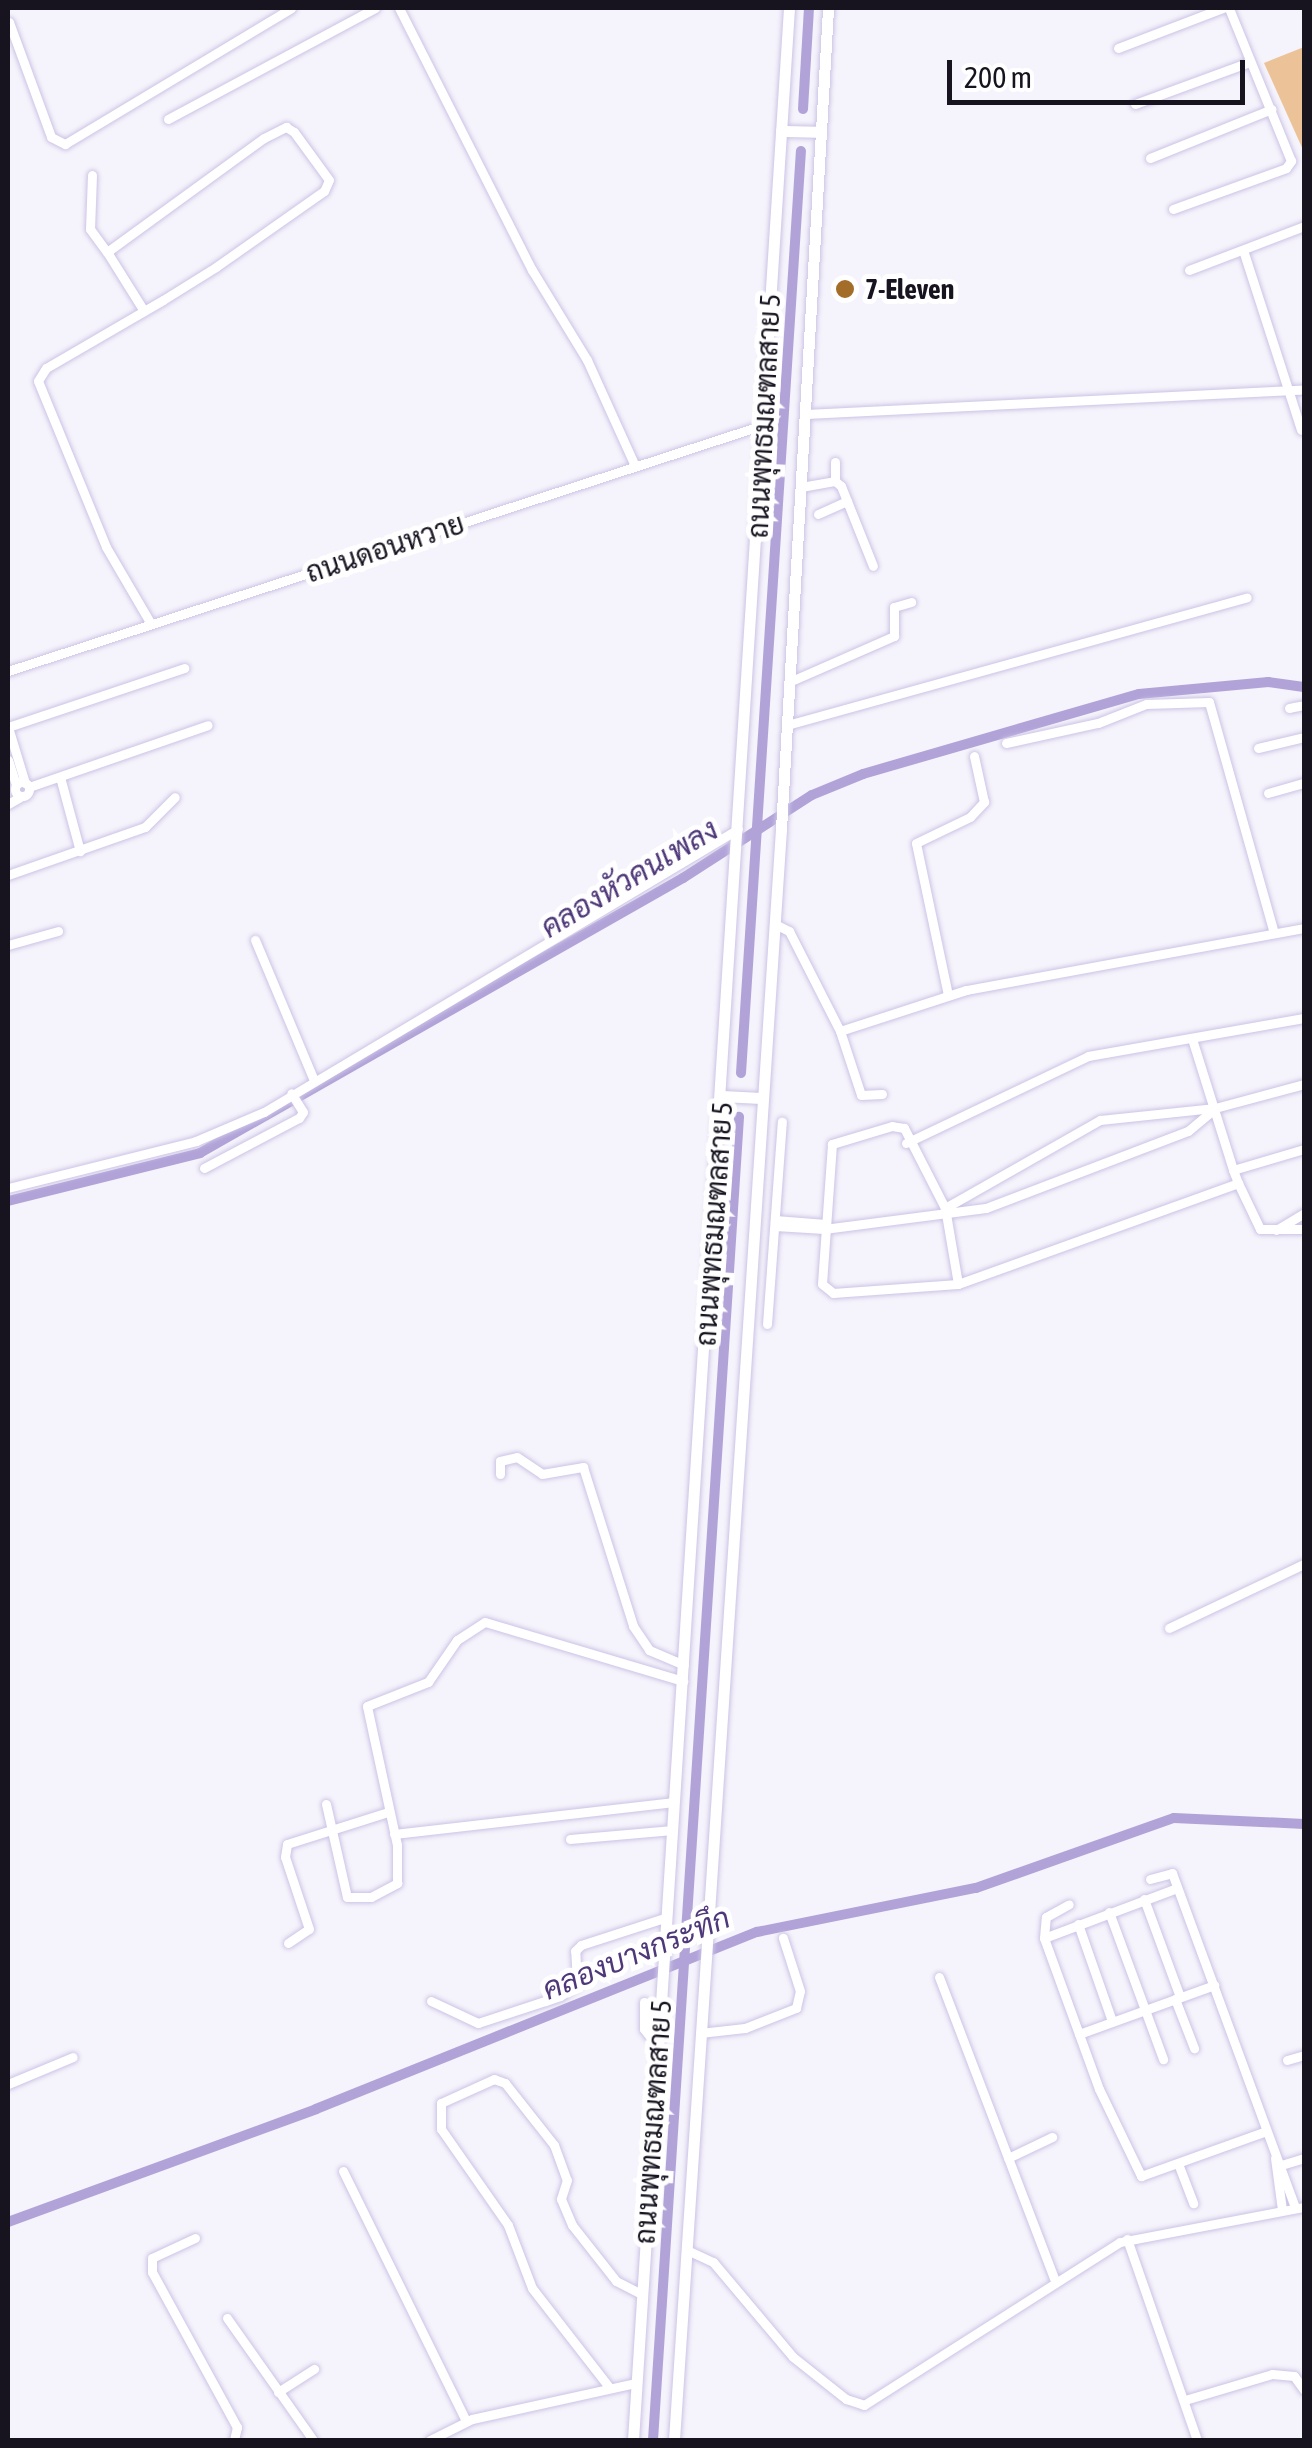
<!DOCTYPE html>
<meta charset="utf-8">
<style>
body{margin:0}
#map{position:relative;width:1312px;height:2448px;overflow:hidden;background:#f5f3fb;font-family:"Asap Condensed",Sarabun,sans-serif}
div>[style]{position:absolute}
.green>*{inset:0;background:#ecc398}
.canal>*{height:10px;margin:-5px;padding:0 5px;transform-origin:5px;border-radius:5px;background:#b1a3d8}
.roads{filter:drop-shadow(0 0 2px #ccc3e6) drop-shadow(0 0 2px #ccc3e6)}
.minor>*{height:9px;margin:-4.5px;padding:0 4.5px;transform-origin:4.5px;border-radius:4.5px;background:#fff}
.minor>.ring{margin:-4.5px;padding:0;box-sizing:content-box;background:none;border:9px solid #fff;border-radius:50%}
.secondary>*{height:11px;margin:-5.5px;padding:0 5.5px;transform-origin:5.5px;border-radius:5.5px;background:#fff}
.dots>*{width:28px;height:28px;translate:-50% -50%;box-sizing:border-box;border:5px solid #fff;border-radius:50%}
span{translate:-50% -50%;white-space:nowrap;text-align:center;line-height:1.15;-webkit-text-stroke:10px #fff;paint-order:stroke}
.poi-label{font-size:28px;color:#171420;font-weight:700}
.left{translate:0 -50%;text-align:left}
.street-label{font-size:28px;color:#171420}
.water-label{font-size:30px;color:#4e3879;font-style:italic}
.frame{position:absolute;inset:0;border:10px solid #171420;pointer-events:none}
.scale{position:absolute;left:947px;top:60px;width:298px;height:45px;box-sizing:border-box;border:5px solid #171420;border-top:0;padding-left:12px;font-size:30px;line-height:35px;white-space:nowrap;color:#171420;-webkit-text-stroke:8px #fff;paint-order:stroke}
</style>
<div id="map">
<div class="green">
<div style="clip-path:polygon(1304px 47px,1304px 152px,1264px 63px)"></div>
</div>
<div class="canal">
<div style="left:803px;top:109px;width:101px;rotate:-86.6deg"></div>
<div style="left:741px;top:1073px;width:924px;rotate:-86.28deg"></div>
<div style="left:8px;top:1201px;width:198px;rotate:-14deg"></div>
<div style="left:200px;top:1153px;width:556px;rotate:-29.66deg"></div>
<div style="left:683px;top:878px;width:153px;rotate:-32.8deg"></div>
<div style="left:812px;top:795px;width:55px;rotate:-22.4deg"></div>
<div style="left:863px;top:774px;width:287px;rotate:-16.2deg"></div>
<div style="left:1139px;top:694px;width:130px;rotate:-5.3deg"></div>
<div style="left:1268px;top:682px;width:36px;rotate:8deg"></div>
<div style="left:8px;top:2222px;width:328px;rotate:-20.1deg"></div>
<div style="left:316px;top:2109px;width:475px;rotate:-21.9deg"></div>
<div style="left:757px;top:1932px;width:223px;rotate:-11.4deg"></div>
<div style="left:976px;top:1888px;width:210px;rotate:-19.5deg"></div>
<div style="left:1174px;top:1818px;width:130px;rotate:2.6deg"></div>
<div style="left:653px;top:2440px;width:1326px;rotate:-86.28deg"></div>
</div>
<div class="roads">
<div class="minor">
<div style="left:399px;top:8px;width:294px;rotate:63.1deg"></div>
<div style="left:532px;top:270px;width:105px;rotate:58.6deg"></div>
<div style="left:587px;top:360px;width:116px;rotate:65.6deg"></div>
<div style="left:9px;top:22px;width:122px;rotate:69.9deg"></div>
<div style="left:51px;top:137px;width:16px;rotate:27deg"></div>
<div style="left:65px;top:144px;width:264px;rotate:-31deg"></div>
<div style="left:1118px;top:48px;width:112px;rotate:-20.9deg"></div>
<div style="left:1135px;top:104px;width:122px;rotate:-20.1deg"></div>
<div style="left:168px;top:119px;width:235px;rotate:-28.2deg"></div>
<div style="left:1150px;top:158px;width:131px;rotate:-21.9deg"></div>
<div style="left:92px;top:175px;width:54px;rotate:92.1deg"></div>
<div style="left:90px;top:229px;width:29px;rotate:54deg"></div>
<div style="left:1173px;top:209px;width:120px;rotate:-19.9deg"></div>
<div style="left:1286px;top:168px;width:9px;rotate:-54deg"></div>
<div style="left:1291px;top:161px;width:165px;rotate:-112.1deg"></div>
<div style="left:1243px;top:250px;width:189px;rotate:72.1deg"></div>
<div style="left:1189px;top:270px;width:123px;rotate:-20.9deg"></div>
<div style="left:144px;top:311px;width:70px;rotate:-122.1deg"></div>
<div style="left:107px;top:252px;width:194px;rotate:-36deg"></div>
<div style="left:264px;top:138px;width:25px;rotate:-27deg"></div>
<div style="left:286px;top:127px;width:9px;rotate:32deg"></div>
<div style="left:294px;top:132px;width:59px;rotate:53.9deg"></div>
<div style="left:329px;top:180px;width:12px;rotate:114deg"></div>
<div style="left:324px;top:191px;width:132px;rotate:144.9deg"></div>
<div style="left:216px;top:267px;width:62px;rotate:148.1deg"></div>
<div style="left:163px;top:300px;width:135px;rotate:149.8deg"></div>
<div style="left:46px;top:368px;width:15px;rotate:122deg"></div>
<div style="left:38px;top:381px;width:179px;rotate:67.7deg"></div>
<div style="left:106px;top:547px;width:89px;rotate:59.7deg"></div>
<div style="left:805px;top:414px;width:500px;rotate:-2.8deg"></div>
<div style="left:835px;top:481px;width:19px;rotate:-90deg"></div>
<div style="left:801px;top:487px;width:35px;rotate:-10deg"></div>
<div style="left:835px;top:481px;width:8px;rotate:40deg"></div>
<div style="left:841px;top:486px;width:86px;rotate:68.2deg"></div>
<div style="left:818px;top:514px;width:32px;rotate:-24deg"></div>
<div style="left:8px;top:671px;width:794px;rotate:-18.05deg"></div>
<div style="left:789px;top:682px;width:115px;rotate:-23.7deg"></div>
<div style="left:894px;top:636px;width:29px;rotate:-90deg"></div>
<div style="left:894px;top:607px;width:18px;rotate:-16deg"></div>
<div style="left:1289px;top:708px;width:15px;rotate:-11deg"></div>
<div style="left:787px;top:725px;width:477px;rotate:-15.5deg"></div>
<div style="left:1006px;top:743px;width:94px;rotate:-12.3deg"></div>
<div style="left:1098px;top:723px;width:52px;rotate:-21.6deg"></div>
<div style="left:1146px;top:704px;width:63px;rotate:-1.8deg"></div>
<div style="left:1209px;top:702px;width:240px;rotate:74.3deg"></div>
<div style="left:1258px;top:748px;width:47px;rotate:-13.4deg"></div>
<div style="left:8px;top:760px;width:26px;rotate:72deg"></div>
<div style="left:60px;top:777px;width:77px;rotate:74.9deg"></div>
<div class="ring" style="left:15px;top:782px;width:5px;height:5px"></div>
<div style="left:25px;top:783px;width:59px;rotate:-106.9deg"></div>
<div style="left:8px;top:727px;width:186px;rotate:-18.5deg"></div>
<div style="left:29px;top:787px;width:189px;rotate:-19.1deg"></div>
<div style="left:1268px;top:793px;width:37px;rotate:-16deg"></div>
<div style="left:8px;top:804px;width:16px;rotate:-30deg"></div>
<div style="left:8px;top:875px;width:145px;rotate:-19.3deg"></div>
<div style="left:145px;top:827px;width:42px;rotate:-45deg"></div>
<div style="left:775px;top:924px;width:16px;rotate:27deg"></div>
<div style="left:789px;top:931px;width:112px;rotate:63deg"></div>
<div style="left:840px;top:1031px;width:133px;rotate:-18deg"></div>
<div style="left:966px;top:990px;width:344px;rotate:-10.4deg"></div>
<div style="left:255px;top:940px;width:150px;rotate:67.2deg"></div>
<div style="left:8px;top:945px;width:52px;rotate:-15.6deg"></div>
<div style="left:948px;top:995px;width:155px;rotate:-101.9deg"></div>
<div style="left:916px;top:843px;width:60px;rotate:-25.7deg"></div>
<div style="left:970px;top:817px;width:21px;rotate:-47deg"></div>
<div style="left:984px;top:802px;width:47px;rotate:-102.3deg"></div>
<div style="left:840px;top:1031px;width:67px;rotate:71.8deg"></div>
<div style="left:861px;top:1095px;width:21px;rotate:-3deg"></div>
<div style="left:1193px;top:1042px;width:134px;rotate:72.6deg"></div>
<div style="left:1233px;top:1170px;width:74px;rotate:-16.5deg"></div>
<div style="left:906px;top:1143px;width:202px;rotate:-25.5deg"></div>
<div style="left:1088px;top:1056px;width:219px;rotate:-10deg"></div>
<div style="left:204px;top:1168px;width:107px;rotate:-27.8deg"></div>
<div style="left:299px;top:1118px;width:7px;rotate:-56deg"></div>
<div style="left:303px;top:1112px;width:22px;rotate:-122deg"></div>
<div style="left:1238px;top:1183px;width:51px;rotate:64.4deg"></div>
<div style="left:1260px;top:1229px;width:44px"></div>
<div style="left:8px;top:1188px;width:194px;rotate:-14deg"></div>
<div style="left:196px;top:1141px;width:74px;rotate:-23.1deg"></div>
<div style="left:264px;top:1112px;width:552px;rotate:-30.84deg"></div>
<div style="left:945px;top:1208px;width:178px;rotate:-29.6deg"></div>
<div style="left:1100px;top:1120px;width:116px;rotate:-6deg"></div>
<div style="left:1215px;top:1108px;width:92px;rotate:-15.1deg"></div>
<div style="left:775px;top:1220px;width:51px;rotate:4.5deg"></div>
<div style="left:775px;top:1226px;width:49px;rotate:3.5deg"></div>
<div style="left:824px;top:1229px;width:163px;rotate:-7.4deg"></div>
<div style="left:986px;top:1208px;width:216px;rotate:-20.9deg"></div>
<div style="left:1188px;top:1131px;width:35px;rotate:-40deg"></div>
<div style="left:1276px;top:1230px;width:33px;rotate:-31deg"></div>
<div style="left:958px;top:1284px;width:77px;rotate:-99.7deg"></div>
<div style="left:945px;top:1208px;width:90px;rotate:-117.1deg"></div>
<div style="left:904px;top:1128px;width:12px;rotate:-171deg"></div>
<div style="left:892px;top:1126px;width:63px;rotate:163.3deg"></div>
<div style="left:832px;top:1144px;width:140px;rotate:94.1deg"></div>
<div style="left:822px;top:1284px;width:14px;rotate:39deg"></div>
<div style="left:833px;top:1293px;width:125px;rotate:-4.1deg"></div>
<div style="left:958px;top:1284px;width:298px;rotate:-19.8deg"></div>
<div style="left:1238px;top:1183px;width:14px;rotate:-111deg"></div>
<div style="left:767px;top:1324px;width:203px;rotate:-85.8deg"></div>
<div style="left:500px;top:1474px;width:13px;rotate:-90deg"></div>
<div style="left:500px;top:1461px;width:17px;rotate:-13deg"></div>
<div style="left:517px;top:1457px;width:30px;rotate:34deg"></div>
<div style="left:542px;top:1474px;width:42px;rotate:-9.7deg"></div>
<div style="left:583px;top:1467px;width:167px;rotate:72.5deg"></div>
<div style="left:633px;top:1626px;width:29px;rotate:56deg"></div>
<div style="left:649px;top:1650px;width:38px;rotate:23deg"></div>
<div style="left:1169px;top:1628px;width:149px;rotate:-25.4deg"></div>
<div style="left:326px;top:1804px;width:95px;rotate:77.3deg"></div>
<div style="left:347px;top:1897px;width:24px"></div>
<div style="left:371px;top:1897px;width:30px;rotate:-28deg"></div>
<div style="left:397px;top:1883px;width:38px;rotate:-90deg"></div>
<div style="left:397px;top:1845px;width:142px;rotate:-102.2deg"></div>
<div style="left:367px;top:1706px;width:66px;rotate:-21.5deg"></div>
<div style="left:428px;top:1682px;width:51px;rotate:-55.4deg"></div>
<div style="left:457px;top:1640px;width:33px;rotate:-33deg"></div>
<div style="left:485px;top:1622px;width:207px;rotate:16.6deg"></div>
<div style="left:394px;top:1834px;width:282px;rotate:-6.5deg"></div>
<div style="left:570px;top:1839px;width:103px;rotate:-5deg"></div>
<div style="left:1150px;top:1879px;width:23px;rotate:-15deg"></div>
<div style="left:1172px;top:1873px;width:357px;rotate:69.8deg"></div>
<div style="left:1177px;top:1888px;width:142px;rotate:159.4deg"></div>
<div style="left:1044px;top:1938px;width:161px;rotate:70deg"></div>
<div style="left:1099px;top:2089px;width:97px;rotate:64.2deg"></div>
<div style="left:1141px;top:2176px;width:131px;rotate:-19.7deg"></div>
<div style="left:1144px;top:1899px;width:104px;rotate:69.8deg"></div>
<div style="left:1109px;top:1912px;width:157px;rotate:69.8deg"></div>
<div style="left:1078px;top:1924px;width:103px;rotate:70.7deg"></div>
<div style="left:1044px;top:1938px;width:21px;rotate:-85deg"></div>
<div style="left:1046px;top:1917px;width:26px;rotate:-29deg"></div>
<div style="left:288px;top:1943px;width:25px;rotate:-34deg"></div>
<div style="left:309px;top:1929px;width:76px;rotate:-108.4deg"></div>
<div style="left:285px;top:1857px;width:13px;rotate:-81deg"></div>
<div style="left:287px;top:1844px;width:106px;rotate:-17.6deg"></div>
<div style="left:939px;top:1977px;width:325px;rotate:69.1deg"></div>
<div style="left:1175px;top:1999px;width:53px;rotate:68.8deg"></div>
<div style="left:431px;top:2001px;width:52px;rotate:25.1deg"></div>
<div style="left:478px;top:2023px;width:86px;rotate:-18.2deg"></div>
<div style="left:560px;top:1996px;width:21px;rotate:-35deg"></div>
<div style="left:577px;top:1984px;width:33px;rotate:-93deg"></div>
<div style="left:575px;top:1951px;width:8px;rotate:-45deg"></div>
<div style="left:581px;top:1945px;width:90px;rotate:-18deg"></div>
<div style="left:644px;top:2002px;width:27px;rotate:90deg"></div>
<div style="left:644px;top:2029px;width:23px;rotate:52deg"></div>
<div style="left:700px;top:2033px;width:45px;rotate:-6.3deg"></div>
<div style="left:745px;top:2028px;width:55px;rotate:-21.4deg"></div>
<div style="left:796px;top:2008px;width:17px;rotate:-77deg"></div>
<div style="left:800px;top:1991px;width:56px;rotate:-107.8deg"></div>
<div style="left:1079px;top:2034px;width:144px;rotate:-19.9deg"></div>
<div style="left:1287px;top:2060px;width:18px;rotate:-16deg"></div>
<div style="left:8px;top:2084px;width:70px;rotate:-22.6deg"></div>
<div style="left:1008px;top:2158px;width:49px;rotate:-25.5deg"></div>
<div style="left:1275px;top:2158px;width:52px;rotate:82.3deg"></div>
<div style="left:1179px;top:2166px;width:40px;rotate:69deg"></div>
<div style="left:1278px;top:2166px;width:27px;rotate:-17deg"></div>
<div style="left:343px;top:2171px;width:279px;rotate:63.8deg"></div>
<div style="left:195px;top:2238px;width:47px;rotate:155.1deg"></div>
<div style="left:152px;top:2258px;width:14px;rotate:90deg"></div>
<div style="left:152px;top:2272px;width:177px;rotate:61.3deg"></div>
<div style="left:237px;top:2427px;width:13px;rotate:103deg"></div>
<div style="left:1127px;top:2239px;width:213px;rotate:70.8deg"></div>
<div style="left:687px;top:2250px;width:29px;rotate:25deg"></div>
<div style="left:713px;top:2262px;width:124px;rotate:49.9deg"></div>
<div style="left:793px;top:2357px;width:68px;rotate:38.4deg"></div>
<div style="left:846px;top:2399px;width:19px;rotate:18deg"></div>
<div style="left:864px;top:2405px;width:303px;rotate:-32.5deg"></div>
<div style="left:1120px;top:2242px;width:187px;rotate:-10.8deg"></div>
<div style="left:227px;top:2318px;width:149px;rotate:54.8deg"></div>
<div style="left:609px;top:2387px;width:125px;rotate:-127.9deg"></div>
<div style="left:532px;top:2288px;width:67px;rotate:-110.9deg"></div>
<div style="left:508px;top:2225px;width:117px;rotate:-124.9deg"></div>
<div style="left:441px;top:2129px;width:26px;rotate:-90deg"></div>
<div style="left:441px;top:2103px;width:58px;rotate:-24.4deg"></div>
<div style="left:494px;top:2079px;width:12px;rotate:20deg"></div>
<div style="left:505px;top:2083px;width:79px;rotate:51.7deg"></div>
<div style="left:554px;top:2145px;width:37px;rotate:70deg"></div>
<div style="left:567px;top:2180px;width:20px;rotate:108deg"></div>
<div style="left:561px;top:2199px;width:28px;rotate:67deg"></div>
<div style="left:572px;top:2225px;width:71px;rotate:51.8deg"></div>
<div style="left:616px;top:2281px;width:29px;rotate:27deg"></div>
<div style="left:278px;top:2392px;width:43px;rotate:-32.6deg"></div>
<div style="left:1185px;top:2400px;width:91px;rotate:-16.6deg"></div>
<div style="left:1272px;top:2374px;width:22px;rotate:5deg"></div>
<div style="left:1294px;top:2376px;width:17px;rotate:54deg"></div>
<div style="left:430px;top:2440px;width:47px;rotate:-26.6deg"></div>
<div style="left:472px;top:2419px;width:168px;rotate:-12.4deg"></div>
</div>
<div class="secondary">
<div style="left:781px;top:131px;width:40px;rotate:1.4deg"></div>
<div style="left:722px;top:1096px;width:39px;rotate:3deg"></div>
<div style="left:633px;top:2440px;width:2437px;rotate:-86.33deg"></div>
<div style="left:674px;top:2440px;width:1615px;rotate:-86.2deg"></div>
<div style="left:781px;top:829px;width:822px;rotate:-86.72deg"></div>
</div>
</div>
<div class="dots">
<div style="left:845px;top:289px;background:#a36c28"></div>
</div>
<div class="poi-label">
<span class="left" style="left:865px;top:289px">7-Eleven</span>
</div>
<div class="street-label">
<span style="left:764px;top:416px;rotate:-87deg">ถนนพุทธมณฑลสาย 5</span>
<span style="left:385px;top:548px;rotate:-18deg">ถนนดอนหวาย</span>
<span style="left:714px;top:1224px;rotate:-86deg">ถนนพุทธมณฑลสาย 5</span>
<span style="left:653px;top:2122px;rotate:-86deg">ถนนพุทธมณฑลสาย 5</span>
</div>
<div class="water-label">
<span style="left:629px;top:878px;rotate:-31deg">คลองหัวคนเพลง</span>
<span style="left:636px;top:1953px;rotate:-22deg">คลองบางกระทึก</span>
</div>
<div class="frame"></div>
<div class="scale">200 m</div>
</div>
